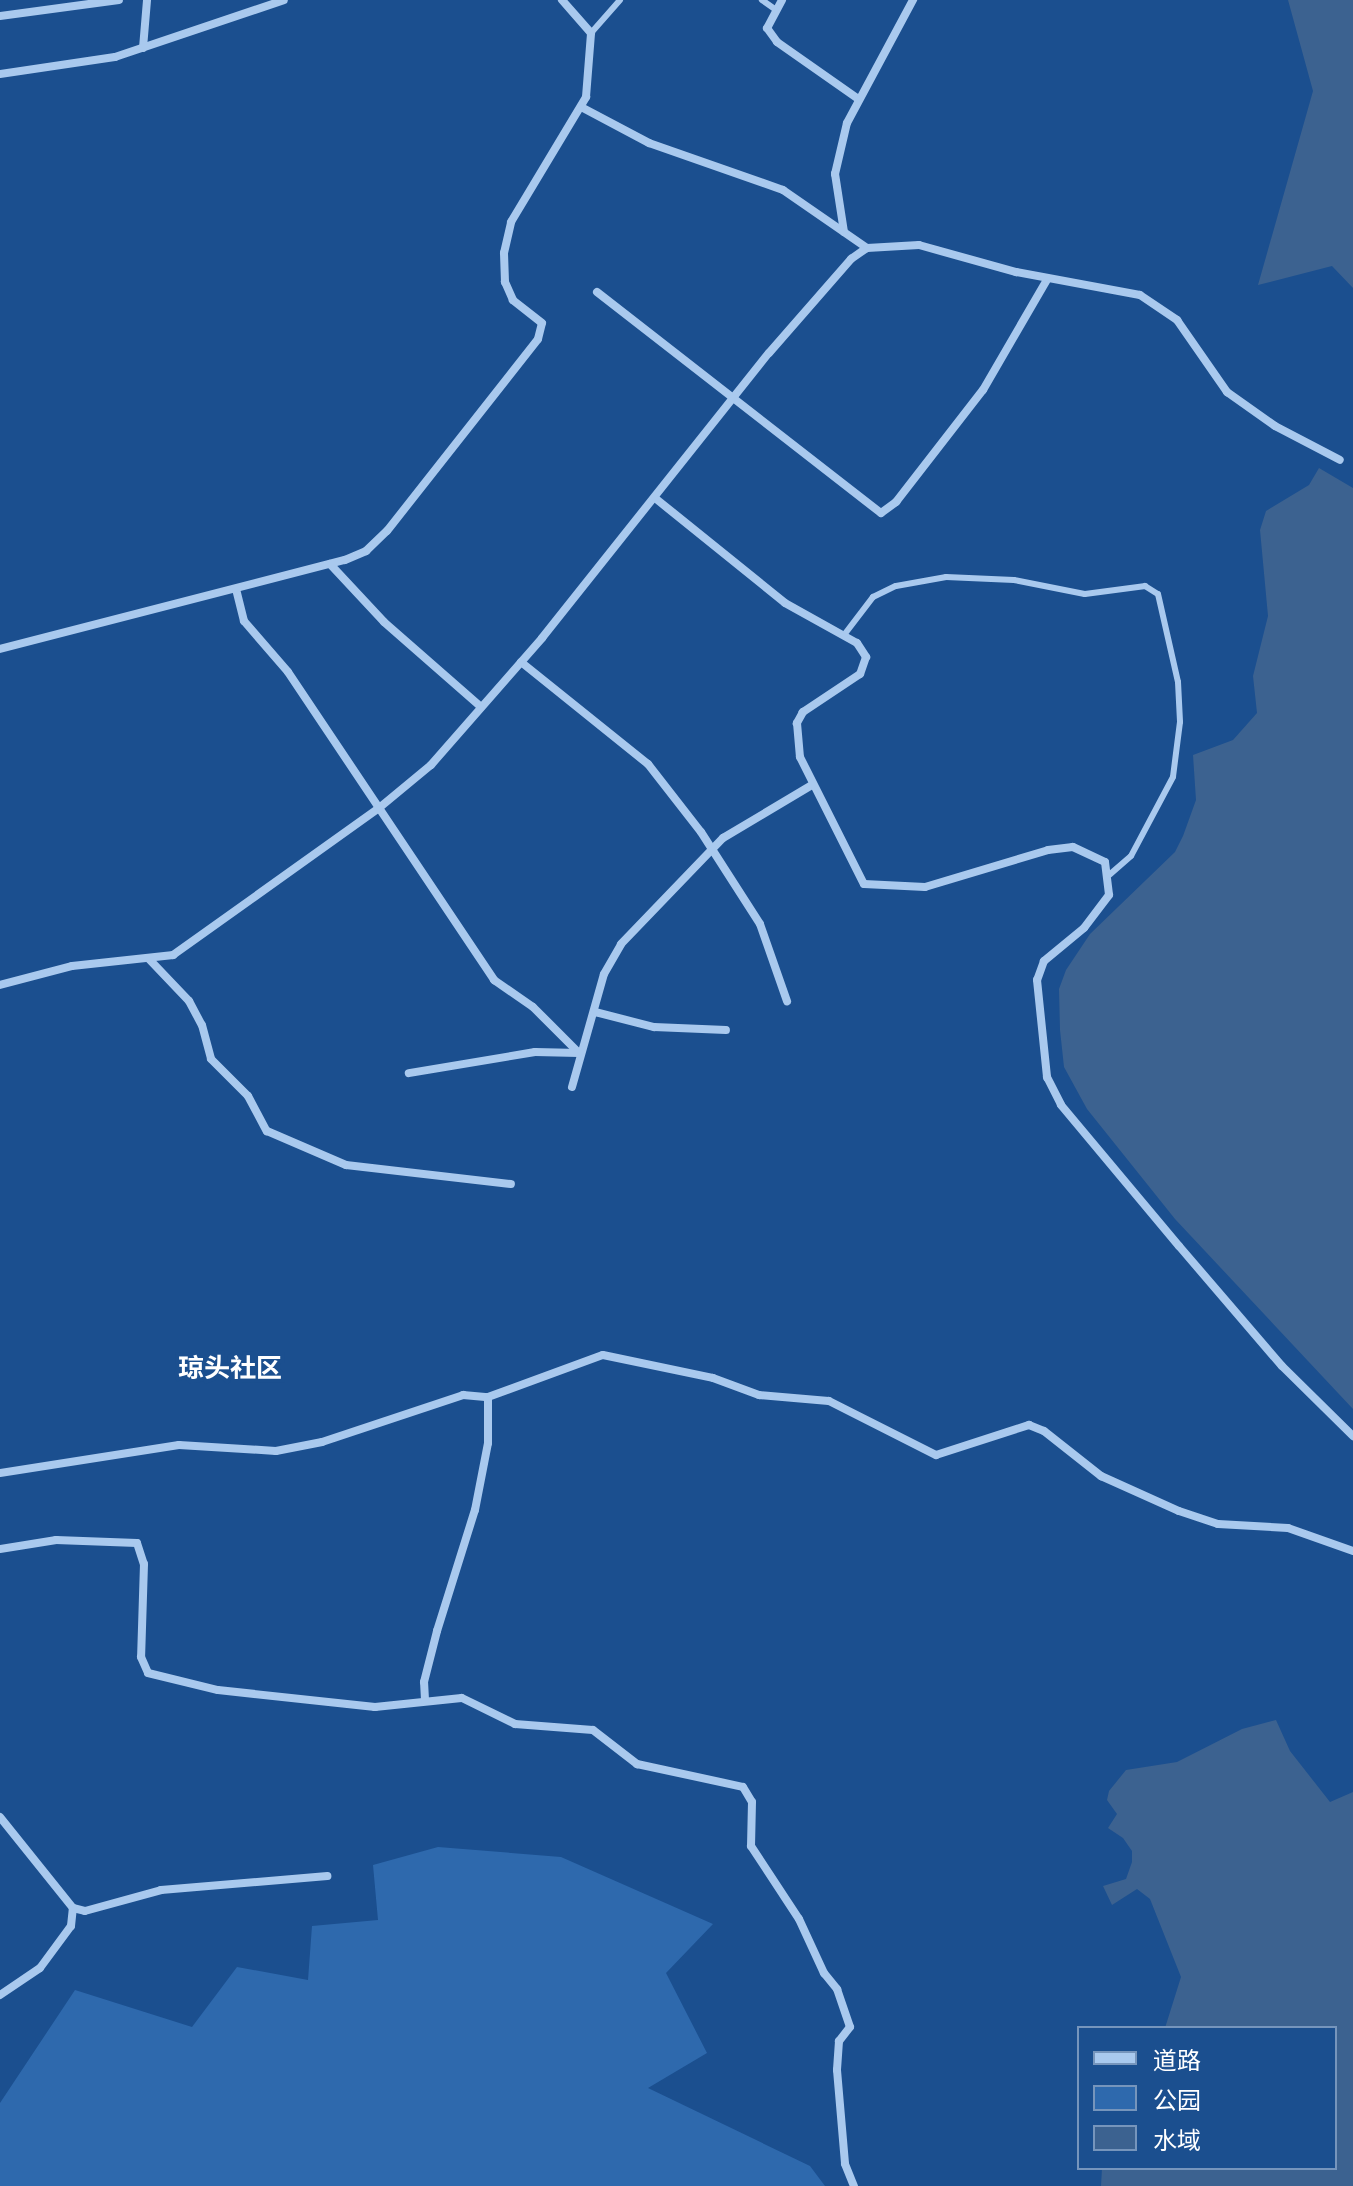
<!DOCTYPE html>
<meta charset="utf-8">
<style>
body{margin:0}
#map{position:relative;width:1353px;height:2186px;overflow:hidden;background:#1b4f8f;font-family:"Exo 2","Noto Sans SC",sans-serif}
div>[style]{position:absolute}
.green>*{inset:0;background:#2e69ad}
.water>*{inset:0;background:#3c6290}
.service>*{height:6px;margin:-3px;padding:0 3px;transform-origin:3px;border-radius:3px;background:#a9c9ee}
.minor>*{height:8px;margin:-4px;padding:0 4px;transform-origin:4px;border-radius:4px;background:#a9c9ee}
span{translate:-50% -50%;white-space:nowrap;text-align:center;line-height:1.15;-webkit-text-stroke:8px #1b4f8f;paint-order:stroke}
.quarter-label{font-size:26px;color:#fff;font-weight:700}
.legend{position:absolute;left:1077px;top:2026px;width:260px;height:144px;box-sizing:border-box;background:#1b4f8f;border:2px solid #7695bc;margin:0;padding:10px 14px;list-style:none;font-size:24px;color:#fff}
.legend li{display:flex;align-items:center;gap:16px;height:40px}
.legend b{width:40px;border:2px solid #7695bc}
</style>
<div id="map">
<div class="green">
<div style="clip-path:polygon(438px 1847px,561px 1857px,713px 1924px,666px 1973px,707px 2053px,648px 2088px,810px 2166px,825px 2186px,0 2186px,0 2103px,75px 1990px,192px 2027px,237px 1967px,308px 1980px,312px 1926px,378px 1920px,373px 1865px)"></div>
</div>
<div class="water">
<div style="clip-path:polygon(1288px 0,1353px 0,1353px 288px,1332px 266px,1258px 285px,1313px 91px)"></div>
<div style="clip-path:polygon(1319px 468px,1353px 488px,1353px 1409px,1175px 1219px,1087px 1109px,1064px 1067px,1060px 1030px,1059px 989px,1066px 970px,1090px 934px,1175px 852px,1183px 836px,1196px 800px,1193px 755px,1233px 740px,1257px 713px,1253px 676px,1268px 616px,1260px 530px,1266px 511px,1309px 485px)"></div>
<div style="clip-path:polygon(1276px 1720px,1290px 1751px,1330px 1802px,1353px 1792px,1353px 2186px,1101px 2186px,1102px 2168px,1335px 2168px,1335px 2028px,1165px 2028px,1181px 1977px,1150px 1899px,1137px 1889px,1112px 1905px,1103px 1886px,1126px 1879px,1132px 1862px,1132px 1851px,1123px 1838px,1108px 1828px,1117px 1814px,1107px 1800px,1109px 1791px,1126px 1770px,1177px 1762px,1242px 1729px)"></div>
</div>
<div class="service">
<div style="left:762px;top:0;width:16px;rotate:35deg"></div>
<div style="left:591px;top:33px;width:44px;rotate:-48.7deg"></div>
<div style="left:844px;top:635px;width:48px;rotate:-52.7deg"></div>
<div style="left:873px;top:597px;width:25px;rotate:-26deg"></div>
<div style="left:896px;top:586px;width:51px;rotate:-10.2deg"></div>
<div style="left:946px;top:577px;width:68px;rotate:2.5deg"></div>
<div style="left:1014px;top:580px;width:72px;rotate:11.2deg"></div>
<div style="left:1085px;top:594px;width:61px;rotate:-7.6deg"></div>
<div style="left:1145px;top:586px;width:15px;rotate:32deg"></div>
<div style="left:1158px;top:594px;width:90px;rotate:77.2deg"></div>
<div style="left:1178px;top:682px;width:40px;rotate:87.1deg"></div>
<div style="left:1180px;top:722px;width:55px;rotate:97.3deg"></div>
<div style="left:1173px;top:777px;width:89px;rotate:118deg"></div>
<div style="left:1131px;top:856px;width:28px;rotate:139deg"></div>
</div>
<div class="minor">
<div style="left:782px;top:0;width:32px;rotate:118deg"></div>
<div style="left:767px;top:28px;width:17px;rotate:54deg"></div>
<div style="left:777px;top:42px;width:98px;rotate:35deg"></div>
<div style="left:0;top:16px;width:120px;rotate:-7.7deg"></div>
<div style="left:143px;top:48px;width:48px;rotate:-85.2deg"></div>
<div style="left:0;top:74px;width:116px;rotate:-8.4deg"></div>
<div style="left:115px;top:57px;width:178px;rotate:-18.6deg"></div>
<div style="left:583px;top:108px;width:75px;rotate:27.9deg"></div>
<div style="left:649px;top:143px;width:142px;rotate:19.3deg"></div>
<div style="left:783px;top:190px;width:102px;rotate:34.6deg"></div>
<div style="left:844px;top:232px;width:59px;rotate:-98.8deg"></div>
<div style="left:835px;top:174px;width:52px;rotate:-76.8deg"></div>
<div style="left:847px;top:123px;width:140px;rotate:-61.8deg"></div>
<div style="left:597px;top:292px;width:360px;rotate:37.9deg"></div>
<div style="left:881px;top:513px;width:19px;rotate:-36deg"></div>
<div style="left:896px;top:502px;width:142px;rotate:-52.2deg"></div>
<div style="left:983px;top:390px;width:129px;rotate:-59.9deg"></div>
<div style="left:655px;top:498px;width:167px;rotate:38.9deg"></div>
<div style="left:785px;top:603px;width:82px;rotate:29.1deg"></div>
<div style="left:857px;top:643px;width:17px;rotate:57deg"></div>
<div style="left:866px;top:657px;width:18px;rotate:109deg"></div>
<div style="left:860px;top:674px;width:69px;rotate:146.3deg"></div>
<div style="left:803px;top:712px;width:13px;rotate:119deg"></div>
<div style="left:797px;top:723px;width:34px;rotate:85deg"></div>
<div style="left:800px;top:757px;width:142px;rotate:63.3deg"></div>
<div style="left:864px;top:884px;width:61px;rotate:2.8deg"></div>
<div style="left:925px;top:887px;width:128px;rotate:-16.7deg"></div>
<div style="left:1048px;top:850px;width:25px;rotate:-7deg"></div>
<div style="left:1073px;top:847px;width:35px;rotate:25deg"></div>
<div style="left:1105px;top:862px;width:33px;rotate:83deg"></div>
<div style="left:1109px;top:895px;width:41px;rotate:127.1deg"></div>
<div style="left:1084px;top:928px;width:52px;rotate:140.5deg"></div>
<div style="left:1044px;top:961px;width:20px;rotate:110deg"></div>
<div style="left:1037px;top:980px;width:98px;rotate:84.1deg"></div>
<div style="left:1047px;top:1077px;width:31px;rotate:63deg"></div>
<div style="left:1061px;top:1105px;width:184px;rotate:50.1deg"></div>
<div style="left:1179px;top:1246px;width:158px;rotate:49.4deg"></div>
<div style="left:1282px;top:1366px;width:100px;rotate:44.6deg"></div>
<div style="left:330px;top:564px;width:79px;rotate:47deg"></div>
<div style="left:384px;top:622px;width:129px;rotate:41.2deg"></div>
<div style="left:236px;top:589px;width:33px;rotate:76deg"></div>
<div style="left:244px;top:621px;width:67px;rotate:49.2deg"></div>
<div style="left:288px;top:672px;width:371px;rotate:56.2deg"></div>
<div style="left:494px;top:980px;width:47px;rotate:34.7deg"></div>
<div style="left:533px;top:1007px;width:65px;rotate:45deg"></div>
<div style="left:579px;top:1053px;width:44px;rotate:-178.7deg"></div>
<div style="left:535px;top:1052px;width:128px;rotate:170.5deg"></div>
<div style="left:0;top:649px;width:356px;rotate:-14.5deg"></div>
<div style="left:345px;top:560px;width:23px;rotate:-23deg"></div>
<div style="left:366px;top:551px;width:29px;rotate:-44deg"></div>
<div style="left:387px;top:531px;width:244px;rotate:-51.8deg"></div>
<div style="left:538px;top:339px;width:16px;rotate:-76deg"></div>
<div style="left:542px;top:323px;width:37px;rotate:-142deg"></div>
<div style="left:513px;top:300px;width:20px;rotate:-114deg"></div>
<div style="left:505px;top:282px;width:29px;rotate:-92deg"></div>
<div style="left:504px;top:253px;width:32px;rotate:-77deg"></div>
<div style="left:511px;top:222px;width:146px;rotate:-59deg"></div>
<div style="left:586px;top:97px;width:64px;rotate:-85.5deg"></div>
<div style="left:591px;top:33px;width:44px;rotate:-131.3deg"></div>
<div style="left:521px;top:662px;width:163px;rotate:38.8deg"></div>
<div style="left:648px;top:764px;width:86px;rotate:52.1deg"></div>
<div style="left:701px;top:832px;width:109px;rotate:57.3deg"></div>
<div style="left:760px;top:924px;width:82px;rotate:70.7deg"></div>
<div style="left:149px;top:959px;width:58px;rotate:46.4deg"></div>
<div style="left:189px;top:1001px;width:27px;rotate:62deg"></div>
<div style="left:202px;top:1025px;width:35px;rotate:75deg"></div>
<div style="left:211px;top:1059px;width:52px;rotate:45deg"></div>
<div style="left:248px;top:1096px;width:40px;rotate:62deg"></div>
<div style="left:267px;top:1131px;width:86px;rotate:23.3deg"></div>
<div style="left:346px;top:1165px;width:166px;rotate:6.6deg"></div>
<div style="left:0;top:985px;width:74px;rotate:-14.8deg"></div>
<div style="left:72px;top:966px;width:102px;rotate:-6.2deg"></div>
<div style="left:173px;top:955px;width:253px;rotate:-35.5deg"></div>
<div style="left:379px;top:808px;width:67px;rotate:-39.6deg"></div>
<div style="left:431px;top:765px;width:169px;rotate:-48.8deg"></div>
<div style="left:542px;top:638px;width:364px;rotate:-51.5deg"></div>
<div style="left:769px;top:353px;width:125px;rotate:-48.9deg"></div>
<div style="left:851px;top:259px;width:19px;rotate:-35deg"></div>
<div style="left:867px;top:248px;width:52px;rotate:-3.3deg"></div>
<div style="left:919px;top:245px;width:101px;rotate:15.6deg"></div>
<div style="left:1016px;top:272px;width:126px;rotate:10.5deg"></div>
<div style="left:1140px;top:295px;width:45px;rotate:34deg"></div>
<div style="left:1177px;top:320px;width:88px;rotate:55.2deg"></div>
<div style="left:1227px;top:392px;width:59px;rotate:35.3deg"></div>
<div style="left:1275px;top:426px;width:73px;rotate:27.6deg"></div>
<div style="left:595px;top:1012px;width:61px;rotate:14.3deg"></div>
<div style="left:654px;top:1027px;width:72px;rotate:2.4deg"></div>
<div style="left:572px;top:1087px;width:117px;rotate:-74.2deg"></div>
<div style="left:604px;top:974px;width:34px;rotate:-60deg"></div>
<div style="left:621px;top:944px;width:147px;rotate:-46.1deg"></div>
<div style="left:723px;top:838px;width:104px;rotate:-30.8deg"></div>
<div style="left:0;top:1473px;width:181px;rotate:-8.9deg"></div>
<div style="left:179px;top:1445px;width:97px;rotate:3.5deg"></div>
<div style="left:276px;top:1451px;width:47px;rotate:-11.1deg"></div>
<div style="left:322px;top:1442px;width:149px;rotate:-18.4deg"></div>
<div style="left:463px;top:1395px;width:25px;rotate:5deg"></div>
<div style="left:488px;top:1397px;width:122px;rotate:-20.1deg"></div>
<div style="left:603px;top:1355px;width:112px;rotate:11.8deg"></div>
<div style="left:713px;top:1378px;width:49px;rotate:20.3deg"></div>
<div style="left:759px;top:1395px;width:70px;rotate:4.9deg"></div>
<div style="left:829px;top:1401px;width:120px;rotate:26.8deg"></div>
<div style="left:936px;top:1455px;width:98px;rotate:-17.9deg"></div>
<div style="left:1029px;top:1425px;width:16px;rotate:22deg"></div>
<div style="left:1044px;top:1431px;width:73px;rotate:38.3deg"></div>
<div style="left:1101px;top:1476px;width:85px;rotate:24.2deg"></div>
<div style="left:1179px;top:1511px;width:41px;rotate:18.4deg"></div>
<div style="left:1218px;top:1524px;width:70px;rotate:3.3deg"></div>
<div style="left:1288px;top:1528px;width:69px;rotate:19.5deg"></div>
<div style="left:0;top:1549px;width:57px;rotate:-9.1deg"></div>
<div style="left:56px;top:1540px;width:81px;rotate:2.1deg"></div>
<div style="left:137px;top:1543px;width:22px;rotate:72deg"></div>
<div style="left:144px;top:1564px;width:93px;rotate:91.8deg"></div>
<div style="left:141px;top:1657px;width:17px;rotate:66deg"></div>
<div style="left:148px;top:1673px;width:72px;rotate:13.7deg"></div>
<div style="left:218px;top:1690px;width:158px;rotate:6.2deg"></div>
<div style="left:375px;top:1707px;width:87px;rotate:-5.9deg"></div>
<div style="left:462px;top:1698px;width:59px;rotate:26.1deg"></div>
<div style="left:515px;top:1724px;width:78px;rotate:4.4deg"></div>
<div style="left:593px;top:1730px;width:56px;rotate:37.7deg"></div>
<div style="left:637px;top:1764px;width:108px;rotate:12.2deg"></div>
<div style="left:743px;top:1787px;width:17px;rotate:59deg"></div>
<div style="left:752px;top:1802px;width:44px;rotate:91.3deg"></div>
<div style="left:751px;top:1846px;width:87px;rotate:56.7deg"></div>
<div style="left:799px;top:1919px;width:60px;rotate:65.2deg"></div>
<div style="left:824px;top:1973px;width:21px;rotate:51deg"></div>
<div style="left:837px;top:1989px;width:40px;rotate:71.1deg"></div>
<div style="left:850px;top:2027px;width:18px;rotate:128deg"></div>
<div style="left:839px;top:2041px;width:29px;rotate:94deg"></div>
<div style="left:837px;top:2070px;width:94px;rotate:85.1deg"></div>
<div style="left:845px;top:2164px;width:24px;rotate:68deg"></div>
<div style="left:425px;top:1700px;width:18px;rotate:-93deg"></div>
<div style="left:424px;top:1682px;width:53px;rotate:-75.7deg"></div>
<div style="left:437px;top:1631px;width:127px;rotate:-72.6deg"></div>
<div style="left:475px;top:1510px;width:68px;rotate:-79deg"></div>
<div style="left:488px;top:1443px;width:46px;rotate:-90deg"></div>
<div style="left:0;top:1817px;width:117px;rotate:51.3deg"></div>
<div style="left:73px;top:1908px;width:12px;rotate:14deg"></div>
<div style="left:85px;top:1911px;width:79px;rotate:-15.4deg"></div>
<div style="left:161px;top:1890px;width:167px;rotate:-4.8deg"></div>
<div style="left:0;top:1995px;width:48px;rotate:-34deg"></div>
<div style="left:40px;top:1968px;width:52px;rotate:-53.6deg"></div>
<div style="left:71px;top:1926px;width:18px;rotate:-84deg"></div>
</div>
<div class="quarter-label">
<span style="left:230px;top:1367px">琼头社区</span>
</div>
<ul class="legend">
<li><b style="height:10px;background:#a9c9ee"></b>道路</li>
<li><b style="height:22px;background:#2e69ad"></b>公园</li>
<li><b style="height:22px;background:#3c6290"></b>水域</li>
</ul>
</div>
